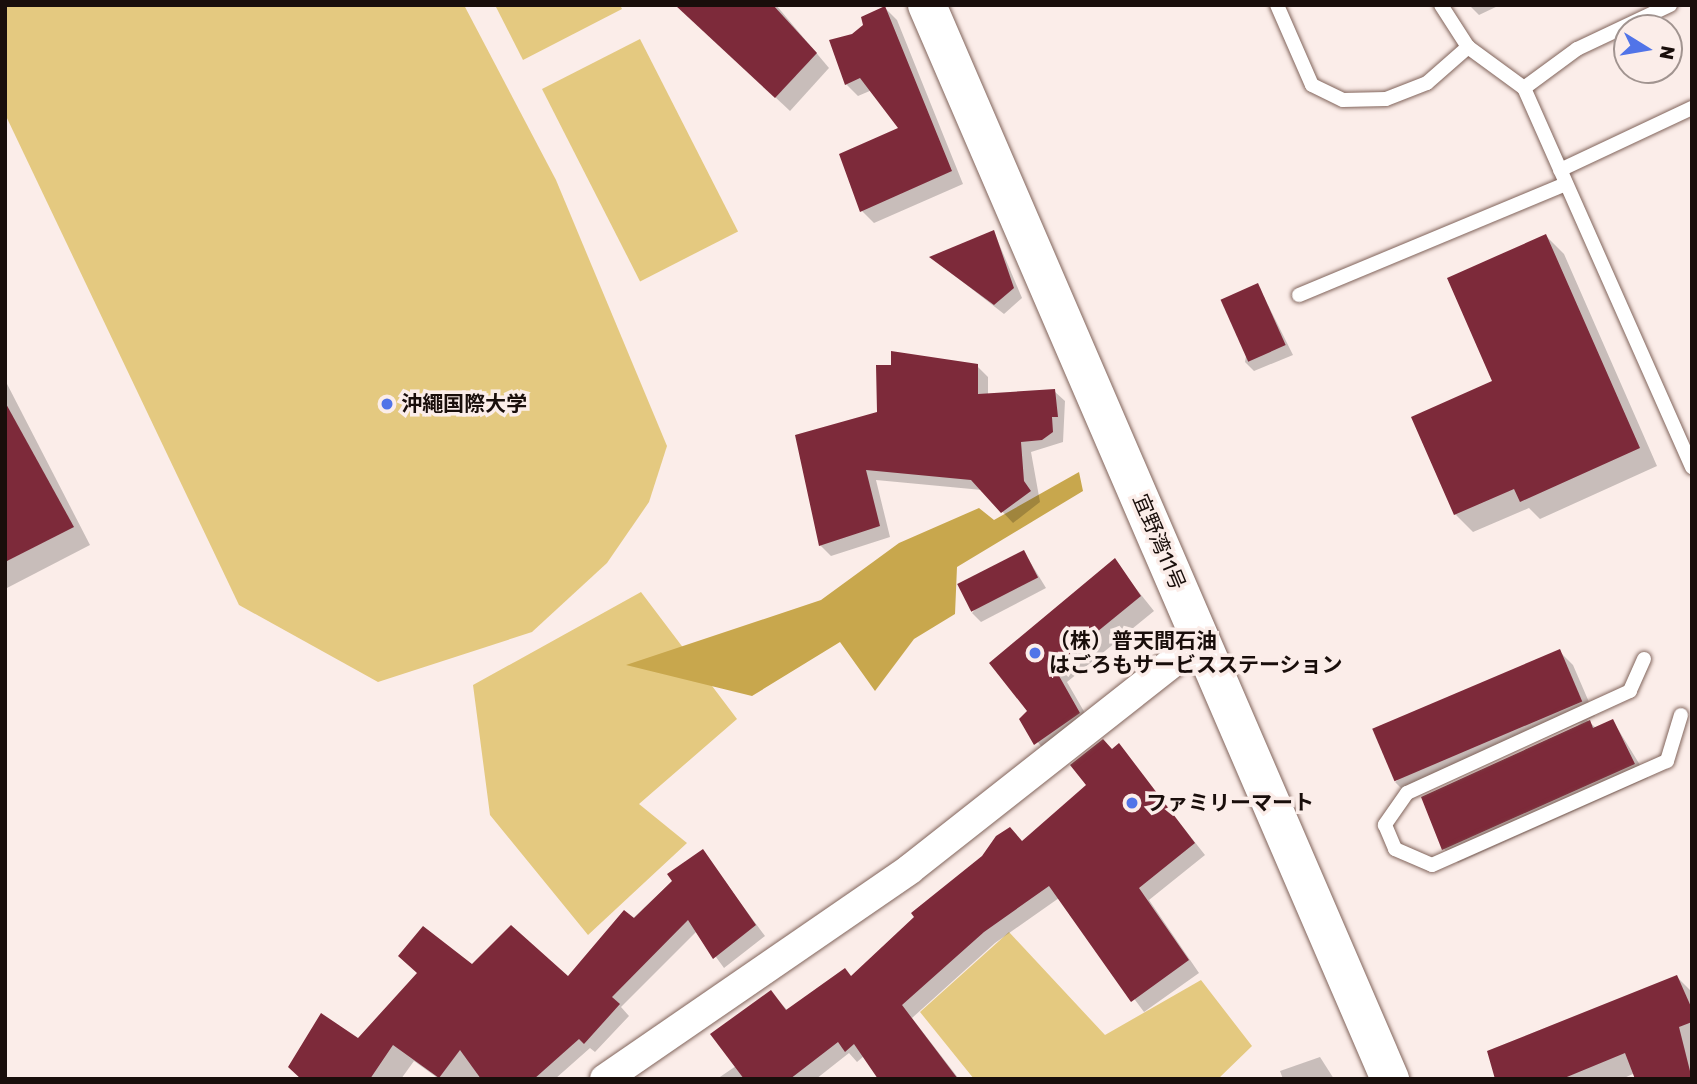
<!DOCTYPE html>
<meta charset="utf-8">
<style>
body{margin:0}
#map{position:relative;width:1697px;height:1084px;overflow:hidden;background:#fbede9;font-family:Rubik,"Noto Sans JP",sans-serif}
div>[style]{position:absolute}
.green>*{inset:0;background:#e4c980;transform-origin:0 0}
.forest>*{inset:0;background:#c8a74d}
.shadow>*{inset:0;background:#0003}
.building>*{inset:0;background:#7d2a3a;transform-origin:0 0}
.roads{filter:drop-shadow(0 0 2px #81645b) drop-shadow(0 0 2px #81645b)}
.lane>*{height:14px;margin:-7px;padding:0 7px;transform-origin:7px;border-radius:7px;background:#fff}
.street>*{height:30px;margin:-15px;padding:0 15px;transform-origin:15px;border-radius:15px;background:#fff}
.secondary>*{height:38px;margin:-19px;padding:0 19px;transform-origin:19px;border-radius:19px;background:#fff}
.dots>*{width:19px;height:19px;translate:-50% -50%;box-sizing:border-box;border:4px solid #fbede9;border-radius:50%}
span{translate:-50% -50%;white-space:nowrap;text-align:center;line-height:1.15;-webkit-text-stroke:7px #fbede9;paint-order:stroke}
.poi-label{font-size:21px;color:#190e0b;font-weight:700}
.left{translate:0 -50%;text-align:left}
.street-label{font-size:21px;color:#190e0b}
.frame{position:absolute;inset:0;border:7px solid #190e0b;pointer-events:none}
.north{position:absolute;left:1613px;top:14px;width:70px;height:70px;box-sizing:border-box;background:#fbede9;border:2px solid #a19490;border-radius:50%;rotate:101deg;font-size:19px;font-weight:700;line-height:28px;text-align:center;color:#190e0b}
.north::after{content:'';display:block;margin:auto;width:24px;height:32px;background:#5174e8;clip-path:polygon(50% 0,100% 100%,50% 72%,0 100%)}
</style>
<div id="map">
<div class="green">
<div style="clip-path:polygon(5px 5px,464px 5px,556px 180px,667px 446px,649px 502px,607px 563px,532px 632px,378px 682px,239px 605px,5px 114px)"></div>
<div style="clip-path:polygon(495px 5px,620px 5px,622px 9px,523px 60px)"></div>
<div style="left:640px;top:39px;width:216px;height:110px;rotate:63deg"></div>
<div style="clip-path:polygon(641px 592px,737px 719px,639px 804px,687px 843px,588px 935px,490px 815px,473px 685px)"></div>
<div style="clip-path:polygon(1009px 932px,1105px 1035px,1201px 980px,1252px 1046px,1218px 1079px,974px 1079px,920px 1012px)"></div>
</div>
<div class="forest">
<div style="clip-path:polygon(1079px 472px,1083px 491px,957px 567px,955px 614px,914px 639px,875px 691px,840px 642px,752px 696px,626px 665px,821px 600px,899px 543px,979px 508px,994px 520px)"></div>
</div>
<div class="shadow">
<div style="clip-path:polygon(677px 5px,776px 5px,829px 68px,790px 111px)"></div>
<div style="clip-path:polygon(1469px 5px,1500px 5px,1479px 15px)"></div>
<div style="clip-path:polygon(885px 8px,897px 20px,963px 184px,874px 223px,862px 211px,900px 129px,872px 90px,858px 96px,846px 84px,852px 35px)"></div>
<div style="clip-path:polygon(994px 232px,1022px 298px,1004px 314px,932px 258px)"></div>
<div style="clip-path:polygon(1546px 236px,1564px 254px,1657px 466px,1540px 519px,1529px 508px,1473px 532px,1455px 514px)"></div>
<div style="clip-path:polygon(1258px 285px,1293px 355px,1254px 371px,1245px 362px)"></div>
<div style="clip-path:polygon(977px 366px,988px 377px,988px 395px,1054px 391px,1065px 401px,1063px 442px,1031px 452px,1040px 502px,1013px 523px,982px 490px,876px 480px,890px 537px,831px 556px,820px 545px,879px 414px)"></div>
<div style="clip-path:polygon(5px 380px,90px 545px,5px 589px)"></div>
<div style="clip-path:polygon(1024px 552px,1046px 588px,981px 622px,972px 613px)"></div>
<div style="clip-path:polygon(1114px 561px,1154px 611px,1067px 682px,1093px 727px,1050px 758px,1021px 720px,1030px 711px,991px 664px)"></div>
<div style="clip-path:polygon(1559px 651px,1573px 665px,1595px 716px,1587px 720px,1596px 728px,1613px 721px,1648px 778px,1458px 863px,1444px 849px,1582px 722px,1409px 796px,1395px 782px)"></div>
<div style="clip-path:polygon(1119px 746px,1205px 855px,1149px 900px,1199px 973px,1144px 1012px,1059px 898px,995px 943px,912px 1018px,959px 1079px,881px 1079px,864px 1056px,857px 1062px,849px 1053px,816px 1079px,717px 1079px,736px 1066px,771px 992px,788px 1011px,852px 977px,1023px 843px,1088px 785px)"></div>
<div style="clip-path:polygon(703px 852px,765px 936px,724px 968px,697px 931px,621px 1007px,629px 1016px,595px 1052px,590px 1048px,555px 1079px,439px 1079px,414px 1061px,401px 1079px,303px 1079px,472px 967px,569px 979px)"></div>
<div style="clip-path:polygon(1677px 977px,1692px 992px,1692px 1079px,1635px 1073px,1622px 1079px,1497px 1079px)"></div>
<div style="clip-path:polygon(1320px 1057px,1334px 1079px,1283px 1079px,1280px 1071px)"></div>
</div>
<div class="building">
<div style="clip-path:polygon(675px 5px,773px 5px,817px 53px,775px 98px)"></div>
<div style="clip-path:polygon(885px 6px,952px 171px,860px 212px,839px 154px,898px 128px,860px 78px,845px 85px,829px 40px,852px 34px,863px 25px,861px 17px)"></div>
<div style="clip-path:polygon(994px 230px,1014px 288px,994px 305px,929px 257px)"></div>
<div style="clip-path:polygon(1546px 234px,1640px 448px,1520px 502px,1514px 489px,1454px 515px,1411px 417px,1492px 381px,1447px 278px)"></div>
<div style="left:1258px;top:283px;width:68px;height:41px;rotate:66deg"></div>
<div style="clip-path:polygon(891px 351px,978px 364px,978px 394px,1055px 389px,1058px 417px,1052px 417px,1053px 432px,1042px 440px,1021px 442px,1024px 481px,1031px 491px,1001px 513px,971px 480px,866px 470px,880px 526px,819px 546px,795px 435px,877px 412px,876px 365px,891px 365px)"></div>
<div style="clip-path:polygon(5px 402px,74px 527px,5px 562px)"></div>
<div style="left:1024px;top:550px;width:31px;height:75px;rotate:63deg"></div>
<div style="clip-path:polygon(1115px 558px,1141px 596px,1054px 667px,1080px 713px,1034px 745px,1019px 719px,1027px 711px,989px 663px)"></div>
<div style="left:1560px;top:649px;width:57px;height:204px;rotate:67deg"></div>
<div style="clip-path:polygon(1613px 719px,1635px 764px,1442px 850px,1421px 797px,1590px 720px,1593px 728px)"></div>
<div style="clip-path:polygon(1103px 739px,1112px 749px,1119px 743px,1195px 843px,1139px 888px,1189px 960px,1131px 1002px,1049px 886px,984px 932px,902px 1005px,958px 1079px,878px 1079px,854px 1044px,845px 1052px,838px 1042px,790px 1079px,744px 1079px,710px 1034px,771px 990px,786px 1010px,845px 968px,851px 976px,914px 917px,911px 913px,982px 856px,996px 836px,1010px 827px,1022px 841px,1086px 785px,1070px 765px)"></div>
<div style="clip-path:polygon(703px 849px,756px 925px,713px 959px,688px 920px,612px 997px,620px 1004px,584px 1044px,579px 1039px,534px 1079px,481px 1079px,460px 1050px,439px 1078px,393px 1045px,370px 1079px,301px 1079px,288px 1067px,321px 1013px,358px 1038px,417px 973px,398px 956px,423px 926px,472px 964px,511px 925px,568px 976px,624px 910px,634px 918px,672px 881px,667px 874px)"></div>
<div style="clip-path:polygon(1677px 975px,1692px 1009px,1692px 1022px,1679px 1027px,1692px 1079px,1635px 1079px,1625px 1053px,1562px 1079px,1495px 1079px,1487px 1051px)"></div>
</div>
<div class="roads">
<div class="lane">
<div style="left:1277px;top:5px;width:87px;rotate:66.4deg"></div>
<div style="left:1312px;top:85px;width:34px;rotate:26deg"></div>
<div style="left:1343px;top:100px;width:43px;rotate:-1.3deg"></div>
<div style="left:1386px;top:99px;width:44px;rotate:-21.3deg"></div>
<div style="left:1427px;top:83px;width:55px;rotate:-41.3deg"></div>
<div style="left:1441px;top:5px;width:50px;rotate:57.3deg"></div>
<div style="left:1468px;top:47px;width:69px;rotate:36.2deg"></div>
<div style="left:1524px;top:88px;width:415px;rotate:66.1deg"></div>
<div style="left:1524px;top:88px;width:66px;rotate:-36.3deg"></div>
<div style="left:1577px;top:49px;width:103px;rotate:-25.3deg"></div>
<div style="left:1560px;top:170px;width:146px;rotate:-25.2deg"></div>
<div style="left:1299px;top:295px;width:289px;rotate:-22.6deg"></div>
<div style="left:1644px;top:659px;width:35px;rotate:114deg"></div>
<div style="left:1630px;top:691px;width:245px;rotate:155.4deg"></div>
<div style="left:1407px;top:793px;width:39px;rotate:125deg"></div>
<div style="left:1385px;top:825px;width:26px;rotate:67deg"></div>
<div style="left:1395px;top:849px;width:40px;rotate:23.4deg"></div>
<div style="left:1432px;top:865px;width:257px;rotate:-23.9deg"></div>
<div style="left:1667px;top:761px;width:48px;rotate:-73.1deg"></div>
</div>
<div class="street">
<div style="left:605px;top:1079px;width:370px;rotate:-34.5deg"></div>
<div style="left:910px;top:869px;width:372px;rotate:-38.2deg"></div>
</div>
<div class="secondary">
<div style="left:927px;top:5px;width:1170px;rotate:66.68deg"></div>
</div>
</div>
<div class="dots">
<div style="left:387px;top:404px;background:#5174e8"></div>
<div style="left:1035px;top:653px;background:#5174e8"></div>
<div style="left:1132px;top:803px;background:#5174e8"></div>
</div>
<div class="poi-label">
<span class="left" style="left:401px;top:404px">沖繩国際大学</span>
<span class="left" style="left:1049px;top:653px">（株）普天間石油<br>はごろもサービスステーション</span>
<span class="left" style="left:1146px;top:803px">ファミリーマート</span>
</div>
<div class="street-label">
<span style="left:1159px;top:542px;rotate:67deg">宜野湾11号</span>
</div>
<div class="frame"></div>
<div class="north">N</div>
</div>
